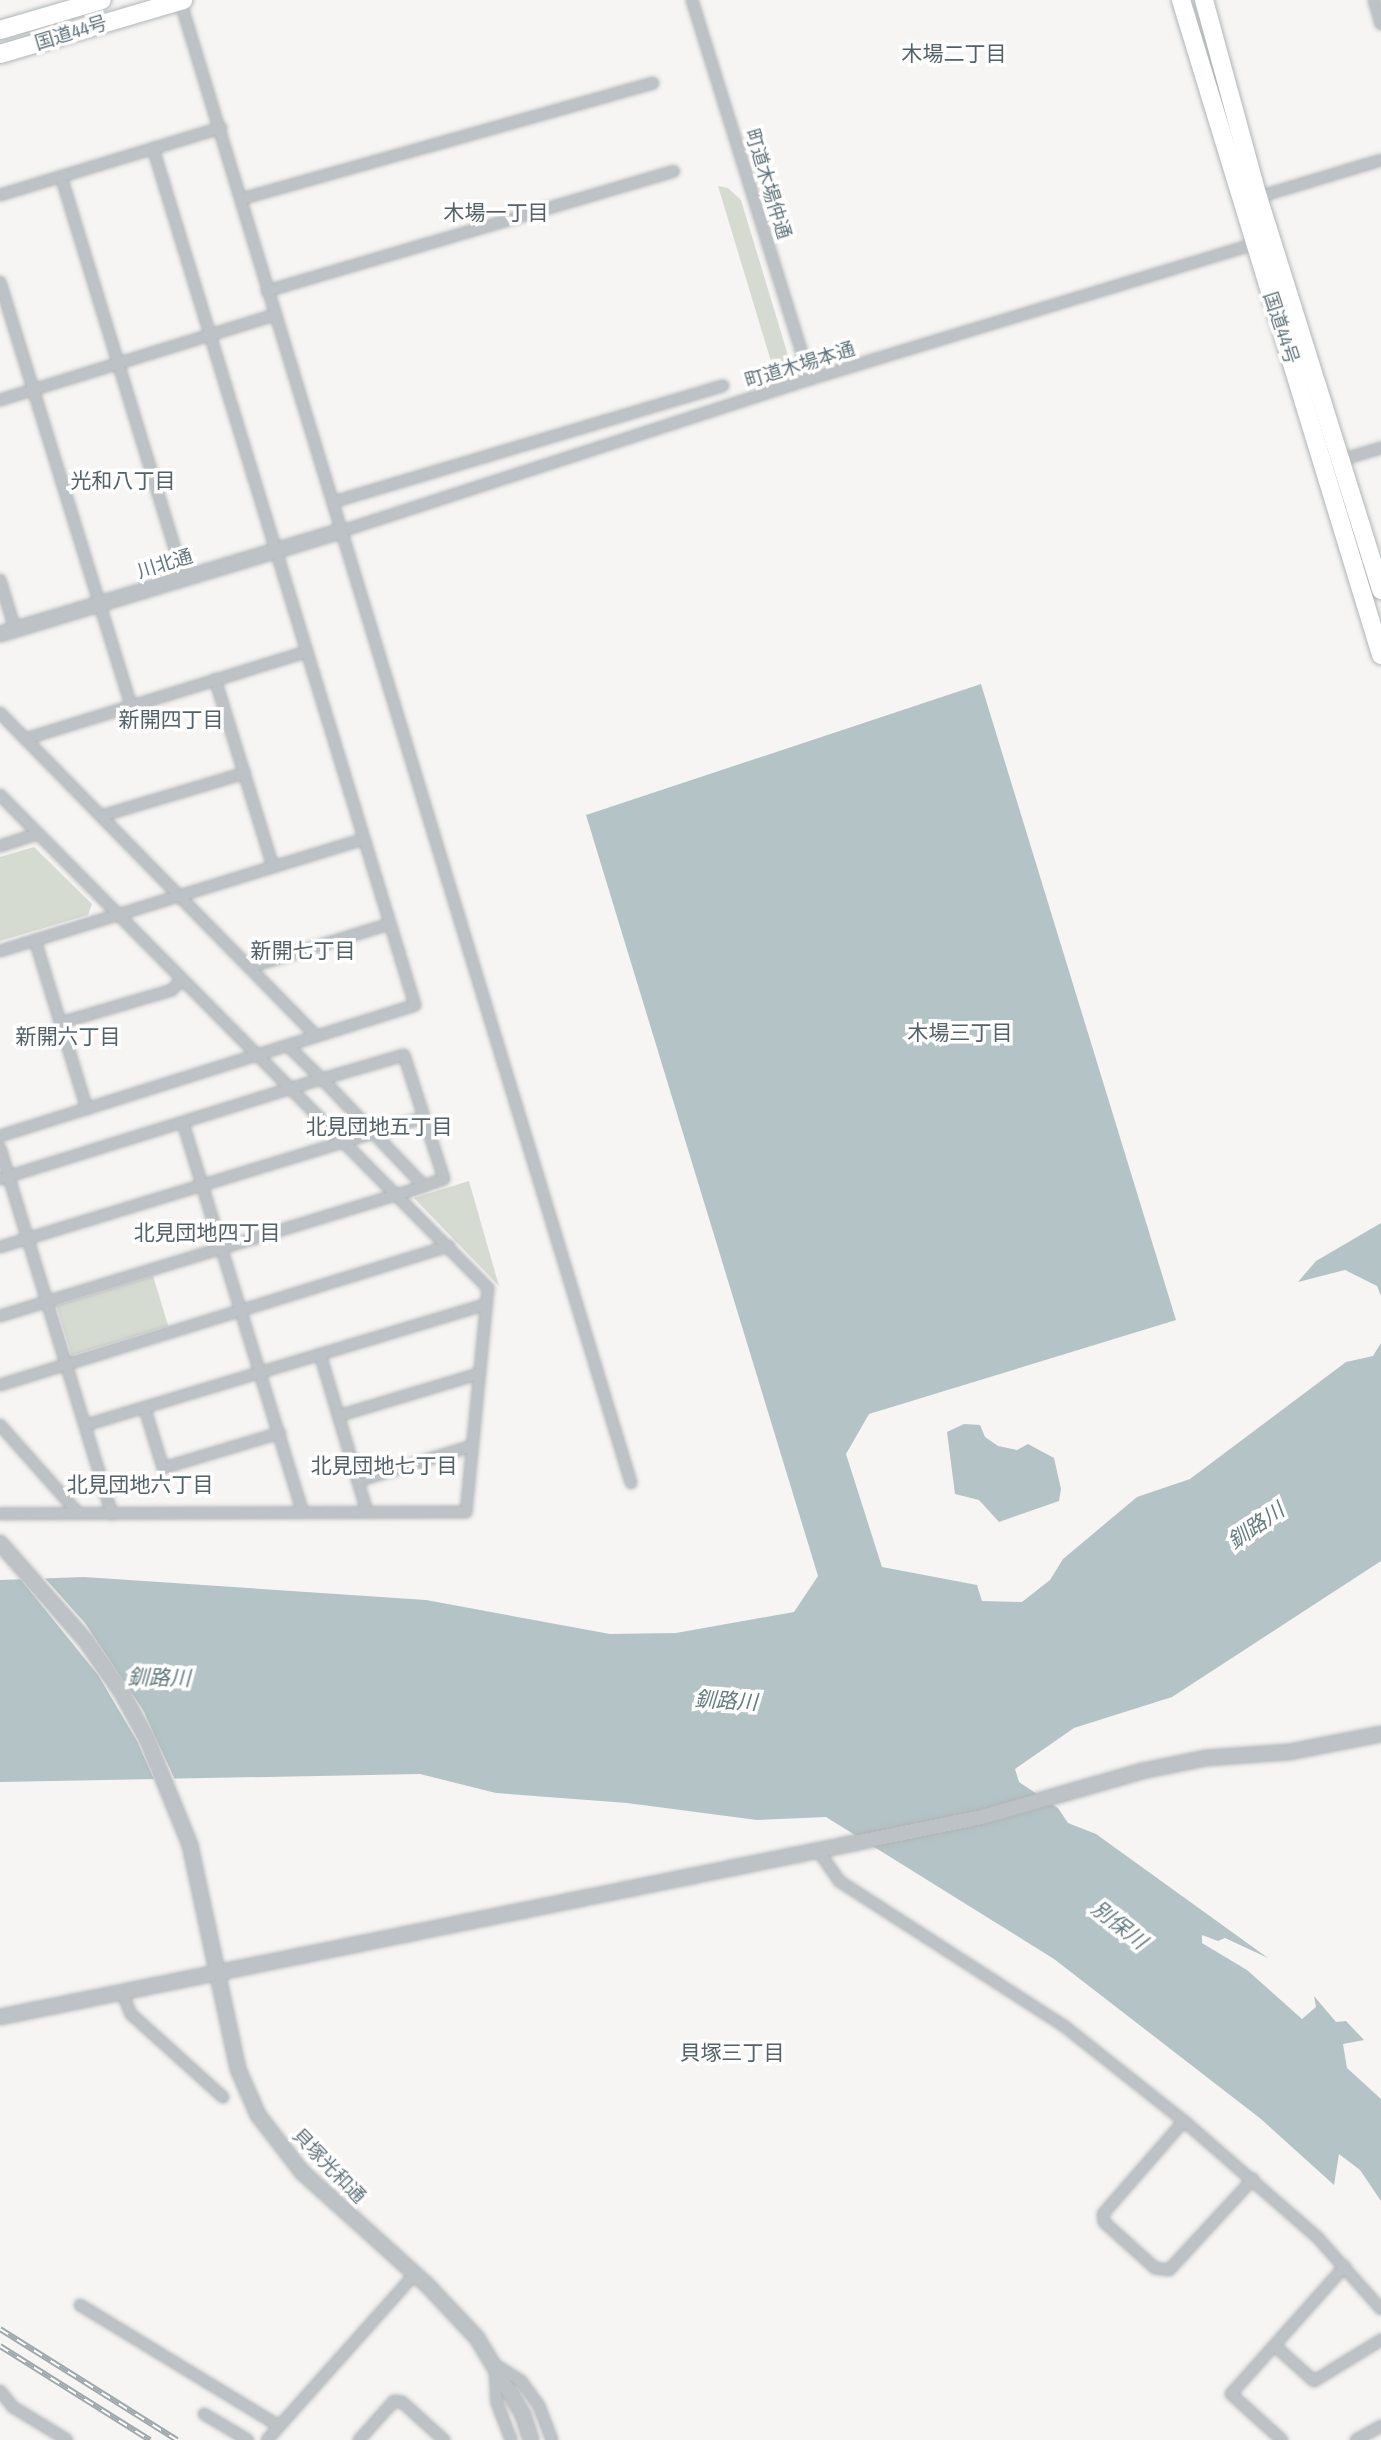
<!DOCTYPE html>
<meta charset="utf-8">
<style>
body{margin:0}
#map{position:relative;width:1381px;height:2440px;overflow:hidden;background:#f6f5f3;font-family:"Archivo Narrow","Noto Sans JP",sans-serif}
div>[style]{position:absolute}
.green>*{inset:0;background:#d6dbd2;transform-origin:0 0}
.water>*{inset:0;background:#b4c3c5}
.pier>*{inset:0;background:#f6f5f3}
.roads{filter:drop-shadow(0 0 2px #b0b5b8) drop-shadow(0 0 2px #b0b5b8)}
.minor>*{height:10px;margin:-5px;padding:0 5px;transform-origin:5px;border-radius:5px;background:#bcc2c5}
.tertiary>*{height:14px;margin:-7px;padding:0 7px;transform-origin:7px;border-radius:7px;background:#bcc2c5}
.trunk>*{height:18px;margin:-9px;padding:0 9px;transform-origin:9px;border-radius:9px;background:#fff}
.rail>*{height:6px;margin-top:-3px;transform-origin:0;background:repeating-linear-gradient(90deg,#fff 0 10px,#9ea7aa 0 20px);box-sizing:border-box;border-block:2px solid #9ea7aa}
span{translate:-50% -50%;white-space:nowrap;text-align:center;line-height:1.15;-webkit-text-stroke:7px #fff;paint-order:stroke}
.street-label{font-size:19px;color:#62757d}
.neighbourhood-label{font-size:21px;color:#536268}
.water-label{font-size:21px;color:#627b7f;font-style:italic}
</style>
<div id="map">
<div class="green">
<div style="clip-path:polygon(718px 186px,728px 188px,741px 200px,790px 362px,773px 368px)"></div>
<div style="clip-path:polygon(34px 847px,92px 904px,88px 915px,0 941px,0 857px)"></div>
<div style="clip-path:polygon(469px 1181px,499px 1286px,414px 1198px)"></div>
<div style="left:153px;top:1276px;width:52px;height:101px;rotate:73deg"></div>
</div>
<div class="water">
<div style="clip-path:polygon(981px 684px,1176px 1320px,869px 1414px,846px 1454px,882px 1567px,977px 1585px,982px 1601px,1022px 1602px,1050px 1580px,1063px 1559px,1137px 1497px,1190px 1479px,1346px 1362px,1373px 1356px,1381px 1343px,1381px 1561px,1172px 1697px,1074px 1728px,1015px 1769px,1019px 1782px,1058px 1808px,1068px 1823px,1096px 1834px,1268px 1958px,1225px 1938px,1218px 1941px,1202px 1935px,1202px 1943px,1247px 1970px,1302px 2019px,1316px 2007px,1314px 1996px,1336px 2022px,1346px 2021px,1364px 2040px,1343px 2044px,1347px 2068px,1381px 2099px,1381px 2201px,1360px 2170px,1339px 2154px,1334px 2185px,1261px 2119px,1054px 1959px,826px 1817px,757px 1820px,627px 1803px,496px 1793px,420px 1774px,0 1782px,0 1580px,84px 1577px,426px 1600px,610px 1634px,676px 1633px,794px 1612px,818px 1576px,586px 815px)"></div>
<div style="clip-path:polygon(1381px 1223px,1381px 1296px,1377px 1286px,1345px 1270px,1298px 1282px,1316px 1261px)"></div>
<div style="clip-path:polygon(964px 1424px,980px 1425px,985px 1437px,998px 1446px,1017px 1450px,1028px 1444px,1054px 1458px,1061px 1489px,1059px 1501px,999px 1522px,979px 1500px,955px 1494px,947px 1432px)"></div>
</div>
<div class="pier">
<div style="clip-path:polygon(17px 1575px,42px 1575px,85px 1623px,143px 1710px,176px 1782px,155px 1782px,137px 1741px,98px 1675px)"></div>
</div>
<div class="roads">
<div class="minor">
<div style="left:180px;top:0;width:1550px;rotate:73.08deg"></div>
<div style="left:692px;top:0;width:397px;rotate:72.7deg"></div>
<div style="left:1374px;top:0;width:25px;rotate:74deg"></div>
<div style="left:61px;top:176px;width:420px;rotate:73deg"></div>
<div style="left:0;top:195px;width:231px;rotate:-16.9deg"></div>
<div style="left:1258px;top:197px;width:128px;rotate:-16.7deg"></div>
<div style="left:241px;top:199px;width:428px;rotate:-15.7deg"></div>
<div style="left:0;top:282px;width:444px;rotate:72.8deg"></div>
<div style="left:267px;top:291px;width:424px;rotate:-16.4deg"></div>
<div style="left:0;top:400px;width:288px;rotate:-17.2deg"></div>
<div style="left:1337px;top:461px;width:46px;rotate:-16.5deg"></div>
<div style="left:333px;top:502px;width:407px;rotate:-16.6deg"></div>
<div style="left:342px;top:531px;width:492px;rotate:-18deg"></div>
<div style="left:810px;top:379px;width:469px;rotate:-16.9deg"></div>
<div style="left:0;top:580px;width:51px;rotate:73deg"></div>
<div style="left:215px;top:679px;width:196px;rotate:72.8deg"></div>
<div style="left:0;top:713px;width:450px;rotate:45.6deg"></div>
<div style="left:25px;top:739px;width:294px;rotate:-17.2deg"></div>
<div style="left:0;top:795px;width:694px;rotate:45.29deg"></div>
<div style="left:488px;top:1288px;width:225px;rotate:95.6deg"></div>
<div style="left:466px;top:1512px;width:466px;rotate:179.8deg"></div>
<div style="left:101px;top:816px;width:150px;rotate:-16.6deg"></div>
<div style="left:0;top:846px;width:39px;rotate:-18deg"></div>
<div style="left:35px;top:940px;width:177px;rotate:72.9deg"></div>
<div style="left:0;top:951px;width:381px;rotate:-17.1deg"></div>
<div style="left:250px;top:967px;width:146px;rotate:-17.1deg"></div>
<div style="left:60px;top:1023px;width:117px;rotate:-16.4deg"></div>
<div style="left:172px;top:990px;width:12px;rotate:-48deg"></div>
<div style="left:183px;top:1123px;width:407px;rotate:72.9deg"></div>
<div style="left:0;top:1136px;width:435px;rotate:-17.5deg"></div>
<div style="left:415px;top:1005px;width:896px;rotate:-107deg"></div>
<div style="left:0;top:1148px;width:383px;rotate:73deg"></div>
<div style="left:0;top:1179px;width:337px;rotate:-17.3deg"></div>
<div style="left:322px;top:1079px;width:85px;rotate:-16.3deg"></div>
<div style="left:404px;top:1055px;width:130px;rotate:72.1deg"></div>
<div style="left:444px;top:1179px;width:21px;rotate:161deg"></div>
<div style="left:424px;top:1186px;width:148px;rotate:-133.6deg"></div>
<div style="left:322px;top:1079px;width:46px;rotate:-135.9deg"></div>
<div style="left:0;top:1247px;width:443px;rotate:-17deg"></div>
<div style="left:0;top:1316px;width:443px;rotate:-17deg"></div>
<div style="left:320px;top:1354px;width:165px;rotate:73.4deg"></div>
<div style="left:0;top:1385px;width:470px;rotate:-17.2deg"></div>
<div style="left:145px;top:1409px;width:62px;rotate:73deg"></div>
<div style="left:163px;top:1468px;width:122px;rotate:-16.7deg"></div>
<div style="left:338px;top:1416px;width:146px;rotate:-16.7deg"></div>
<div style="left:0;top:1425px;width:118px;rotate:48.4deg"></div>
<div style="left:86px;top:1425px;width:418px;rotate:-16.8deg"></div>
<div style="left:358px;top:1481px;width:119px;rotate:-17.1deg"></div>
<div style="left:817px;top:1849px;width:39px;rotate:55deg"></div>
<div style="left:839px;top:1881px;width:268px;rotate:32.8deg"></div>
<div style="left:1064px;top:2026px;width:153px;rotate:38.4deg"></div>
<div style="left:1184px;top:2121px;width:176px;rotate:41.1deg"></div>
<div style="left:1317px;top:2237px;width:96px;rotate:48.4deg"></div>
<div style="left:122px;top:1992px;width:24px;rotate:68deg"></div>
<div style="left:131px;top:2014px;width:124px;rotate:42.1deg"></div>
<div style="left:1184px;top:2121px;width:123px;rotate:131.1deg"></div>
<div style="left:1103px;top:2214px;width:8px;rotate:83deg"></div>
<div style="left:1104px;top:2222px;width:69px;rotate:42deg"></div>
<div style="left:1155px;top:2268px;width:14px;rotate:8deg"></div>
<div style="left:1169px;top:2270px;width:124px;rotate:-47.3deg"></div>
<div style="left:80px;top:2305px;width:231px;rotate:31.3deg"></div>
<div style="left:1275px;top:2346px;width:52px;rotate:41.9deg"></div>
<div style="left:1314px;top:2381px;width:79px;rotate:-31.5deg"></div>
<div style="left:494px;top:2364px;width:32px;rotate:32deg"></div>
<div style="left:521px;top:2381px;width:31px;rotate:54deg"></div>
<div style="left:539px;top:2406px;width:36px;rotate:69deg"></div>
<div style="left:495px;top:2369px;width:34px;rotate:87deg"></div>
<div style="left:497px;top:2403px;width:40px;rotate:69deg"></div>
<div style="left:0;top:2391px;width:21px;rotate:51deg"></div>
<div style="left:13px;top:2407px;width:63px;rotate:31.4deg"></div>
<div style="left:204px;top:2414px;width:51px;rotate:30.6deg"></div>
<div style="left:267px;top:2440px;width:222px;rotate:-48.3deg"></div>
<div style="left:359px;top:2440px;width:52px;rotate:-48.1deg"></div>
<div style="left:394px;top:2401px;width:8px;rotate:7deg"></div>
<div style="left:402px;top:2402px;width:57px;rotate:42.1deg"></div>
<div style="left:1282px;top:2440px;width:69px;rotate:-138deg"></div>
<div style="left:1231px;top:2394px;width:171px;rotate:-48.3deg"></div>
<div style="left:1356px;top:2440px;width:29px;rotate:-29deg"></div>
</div>
<div class="tertiary">
<div style="left:0;top:634px;width:357px;rotate:-16.8deg"></div>
<div style="left:0;top:1543px;width:130px;rotate:48.7deg"></div>
<div style="left:86px;top:1641px;width:63px;rotate:55.3deg"></div>
<div style="left:122px;top:1693px;width:52px;rotate:61.5deg"></div>
<div style="left:147px;top:1739px;width:114px;rotate:67.9deg"></div>
<div style="left:190px;top:1845px;width:229px;rotate:77.9deg"></div>
<div style="left:238px;top:2069px;width:50px;rotate:66.5deg"></div>
<div style="left:258px;top:2115px;width:72px;rotate:52.3deg"></div>
<div style="left:302px;top:2172px;width:170px;rotate:42.1deg"></div>
<div style="left:428px;top:2286px;width:71px;rotate:46.7deg"></div>
<div style="left:477px;top:2338px;width:90px;rotate:59.1deg"></div>
<div style="left:523px;top:2415px;width:26px;rotate:72deg"></div>
<div style="left:0;top:2017px;width:1002px;rotate:-11.51deg"></div>
<div style="left:982px;top:1817px;width:166px;rotate:-16deg"></div>
<div style="left:1142px;top:1771px;width:65px;rotate:-11.5deg"></div>
<div style="left:1206px;top:1758px;width:83px;rotate:-4.1deg"></div>
<div style="left:1289px;top:1752px;width:94px;rotate:-11.1deg"></div>
</div>
<div class="trunk">
<div style="left:1181px;top:0;width:685px;rotate:73.02deg"></div>
<div style="left:1204px;top:0;width:204px;rotate:74.7deg"></div>
<div style="left:1258px;top:197px;width:412px;rotate:72.6deg"></div>
<div style="left:0;top:30px;width:106px;rotate:-16.4deg"></div>
<div style="left:0;top:54px;width:191px;rotate:-16.4deg"></div>
</div>
</div>
<div class="rail">
<div style="left:0;top:2329px;width:209px;rotate:32.1deg"></div>
<div style="left:0;top:2346px;width:177px;rotate:32.1deg"></div>
</div>
<div class="street-label">
<span style="left:71px;top:33px;rotate:-17deg">国道44号</span>
<span style="left:768px;top:184px;rotate:73deg">町道木場仲通</span>
<span style="left:1281px;top:328px;rotate:72deg">国道44号</span>
<span style="left:800px;top:365px;rotate:-17deg">町道木場本通</span>
<span style="left:165px;top:564px;rotate:-17deg">川北通</span>
<span style="left:329px;top:2166px;rotate:46deg">貝塚光和通</span>
</div>
<div class="neighbourhood-label">
<span style="left:954px;top:54px">木場二丁目</span>
<span style="left:496px;top:213px">木場一丁目</span>
<span style="left:123px;top:481px">光和八丁目</span>
<span style="left:171px;top:720px">新開四丁目</span>
<span style="left:303px;top:951px">新開七丁目</span>
<span style="left:960px;top:1033px">木場三丁目</span>
<span style="left:68px;top:1037px">新開六丁目</span>
<span style="left:379px;top:1127px">北見団地五丁目</span>
<span style="left:207px;top:1233px">北見団地四丁目</span>
<span style="left:384px;top:1466px">北見団地七丁目</span>
<span style="left:140px;top:1485px">北見団地六丁目</span>
<span style="left:732px;top:2053px">貝塚三丁目</span>
</div>
<div class="water-label">
<span style="left:1256px;top:1526px;rotate:-35deg">釧路川</span>
<span style="left:159px;top:1678px;rotate:1deg">釧路川</span>
<span style="left:726px;top:1701px;rotate:3deg">釧路川</span>
<span style="left:1119px;top:1925px;rotate:38deg">別保川</span>
</div>
</div>
